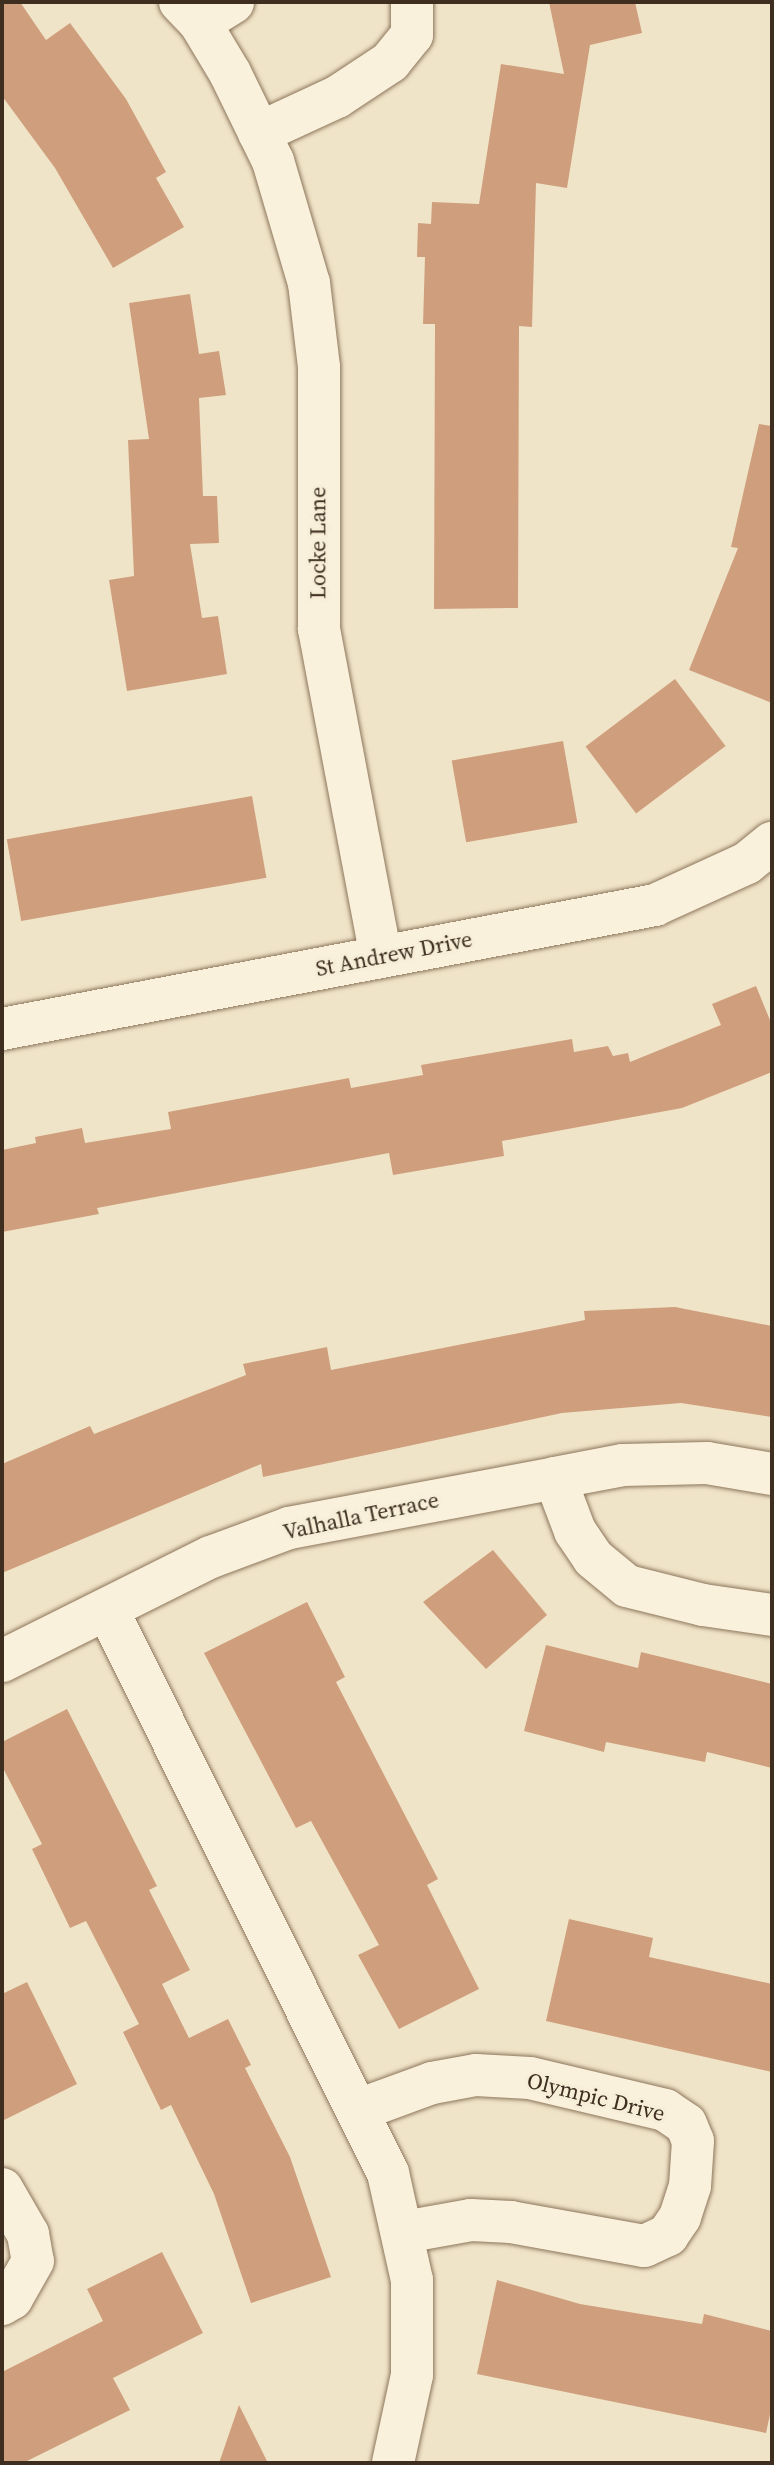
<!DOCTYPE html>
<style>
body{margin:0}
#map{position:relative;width:774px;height:2465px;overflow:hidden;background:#f0e4c8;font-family:"Source Serif 4",serif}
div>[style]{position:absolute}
.building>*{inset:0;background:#cf9f7d;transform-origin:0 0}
.roads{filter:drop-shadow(0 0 2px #8d765c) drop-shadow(0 0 2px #8d765c)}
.minor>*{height:42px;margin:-21px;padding:0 21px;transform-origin:21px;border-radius:21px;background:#faf1dc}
span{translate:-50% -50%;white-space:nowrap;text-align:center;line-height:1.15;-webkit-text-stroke:6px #f7eed8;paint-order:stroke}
.street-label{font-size:22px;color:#3d2e20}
.frame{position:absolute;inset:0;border:4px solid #3d2e20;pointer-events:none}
</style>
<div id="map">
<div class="building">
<div style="clip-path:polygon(2px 2px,20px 2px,46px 40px,70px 23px,126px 99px,166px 172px,156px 178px,184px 227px,113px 268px,55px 168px,2px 96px)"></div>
<div style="clip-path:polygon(549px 2px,635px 2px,642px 33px,590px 45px,567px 188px,536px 183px,532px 327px,519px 326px,518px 608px,434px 609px,435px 324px,423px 324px,425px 257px,417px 257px,418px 223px,431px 224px,432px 202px,479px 204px,501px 64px,564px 74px)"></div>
<div style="clip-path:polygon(190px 294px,199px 354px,219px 351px,226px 395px,199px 398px,203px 496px,217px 496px,219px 543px,190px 544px,202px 618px,218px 616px,227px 674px,127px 691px,109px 580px,134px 576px,128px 440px,149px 439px,129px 303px)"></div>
<div style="clip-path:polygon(759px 424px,772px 426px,772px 703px,689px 670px,738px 548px,731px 547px)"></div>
<div style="left:675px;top:679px;width:84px;height:112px;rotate:53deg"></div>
<div style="left:563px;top:741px;width:83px;height:113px;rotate:80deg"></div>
<div style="left:252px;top:796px;width:83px;height:249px;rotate:80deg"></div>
<div style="clip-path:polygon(756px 986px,772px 1025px,772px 1072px,682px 1108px,502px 1141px,504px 1156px,393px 1175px,389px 1153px,97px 1208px,99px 1214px,2px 1232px,2px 1150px,36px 1143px,35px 1137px,82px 1128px,85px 1143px,171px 1129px,168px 1112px,349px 1078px,351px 1088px,423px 1075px,421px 1065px,572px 1039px,574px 1052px,608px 1046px,613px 1056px,628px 1053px,630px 1062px,721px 1025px,712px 1004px)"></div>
<div style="clip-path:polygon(675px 1307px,772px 1326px,772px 1417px,681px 1403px,562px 1413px,263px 1477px,261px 1464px,2px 1573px,2px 1464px,90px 1426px,94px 1434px,246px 1375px,243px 1364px,327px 1347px,331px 1370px,585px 1320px,584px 1311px)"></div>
<div style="clip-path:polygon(493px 1550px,547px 1615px,486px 1669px,423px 1602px)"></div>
<div style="clip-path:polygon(307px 1602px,345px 1677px,336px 1682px,438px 1879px,427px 1885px,479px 1989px,399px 2029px,358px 1955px,379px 1945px,311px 1821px,296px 1828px,204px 1653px)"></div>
<div style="clip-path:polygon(546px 1645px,638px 1668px,641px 1652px,772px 1684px,772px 1768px,707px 1752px,705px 1762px,606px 1742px,604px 1752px,524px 1731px)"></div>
<div style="clip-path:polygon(67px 1709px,157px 1886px,149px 1890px,190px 1970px,162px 1984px,189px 2038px,228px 2019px,251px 2065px,245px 2068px,290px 2157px,331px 2277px,251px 2303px,214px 2194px,171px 2105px,161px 2110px,123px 2032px,139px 2024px,86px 1921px,70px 1928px,32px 1849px,42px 1844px,2px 1766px,2px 1742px)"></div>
<div style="clip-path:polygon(569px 1919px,653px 1938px,649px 1957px,772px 1984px,772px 2072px,546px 2021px)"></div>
<div style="clip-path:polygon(27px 1982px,77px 2084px,2px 2121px,2px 1994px)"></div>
<div style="clip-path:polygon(162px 2252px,203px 2333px,113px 2378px,130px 2410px,23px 2463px,2px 2463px,2px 2372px,103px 2321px,87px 2289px)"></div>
<div style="clip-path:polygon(497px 2280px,580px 2304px,702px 2324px,704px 2314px,772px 2331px,772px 2405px,766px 2433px,477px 2374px)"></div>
<div style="clip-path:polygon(239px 2405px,268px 2463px,219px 2463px)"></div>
</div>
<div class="roads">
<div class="minor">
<div style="left:180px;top:2px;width:29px;rotate:46deg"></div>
<div style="left:200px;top:23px;width:58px;rotate:59deg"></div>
<div style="left:230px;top:73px;width:98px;rotate:64deg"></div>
<div style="left:273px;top:161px;width:127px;rotate:73.6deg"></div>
<div style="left:309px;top:283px;width:85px;rotate:83.2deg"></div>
<div style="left:319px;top:367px;width:262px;rotate:90deg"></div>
<div style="left:319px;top:629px;width:333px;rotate:79.3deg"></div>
<div style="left:200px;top:23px;width:39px;rotate:-32deg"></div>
<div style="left:259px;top:133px;width:86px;rotate:-24.8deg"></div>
<div style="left:337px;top:97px;width:64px;rotate:-33.4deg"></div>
<div style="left:390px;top:62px;width:35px;rotate:-51deg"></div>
<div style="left:412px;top:35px;width:33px;rotate:-90deg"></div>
<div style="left:2px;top:1029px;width:665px;rotate:-10.75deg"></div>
<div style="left:655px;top:905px;width:101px;rotate:-24.5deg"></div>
<div style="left:747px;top:863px;width:32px;rotate:-39deg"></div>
<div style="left:772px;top:1474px;width:66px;rotate:-170.4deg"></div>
<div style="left:707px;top:1463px;width:84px;rotate:178.6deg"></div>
<div style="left:623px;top:1465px;width:69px;rotate:169.2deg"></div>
<div style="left:555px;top:1478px;width:57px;rotate:69.3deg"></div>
<div style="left:575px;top:1531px;width:32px;rotate:56deg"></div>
<div style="left:593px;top:1558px;width:44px;rotate:39.5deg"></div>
<div style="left:627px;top:1586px;width:78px;rotate:14deg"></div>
<div style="left:703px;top:1605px;width:70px;rotate:8.2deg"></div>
<div style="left:107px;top:1609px;width:630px;rotate:63.52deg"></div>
<div style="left:388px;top:2173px;width:110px;rotate:77.4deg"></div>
<div style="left:412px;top:2280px;width:95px;rotate:90deg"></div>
<div style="left:412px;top:2375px;width:90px;rotate:102.2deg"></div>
<div style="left:2px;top:1661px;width:233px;rotate:-26.5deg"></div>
<div style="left:211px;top:1557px;width:83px;rotate:-20.4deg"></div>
<div style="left:289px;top:1528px;width:271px;rotate:-10.6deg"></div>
<div style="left:361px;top:2109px;width:76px;rotate:-20.1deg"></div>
<div style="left:432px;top:2083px;width:45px;rotate:-10.3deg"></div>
<div style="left:476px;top:2075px;width:54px;rotate:3.2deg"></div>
<div style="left:530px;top:2078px;width:139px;rotate:13.3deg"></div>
<div style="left:665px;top:2110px;width:25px;rotate:34deg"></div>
<div style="left:686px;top:2124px;width:18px;rotate:68deg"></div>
<div style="left:693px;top:2141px;width:45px;rotate:93.8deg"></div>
<div style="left:690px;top:2186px;width:33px;rotate:108deg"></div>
<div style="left:680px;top:2217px;width:22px;rotate:124deg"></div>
<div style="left:668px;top:2235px;width:26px;rotate:155deg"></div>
<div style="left:644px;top:2246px;width:135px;rotate:-169.8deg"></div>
<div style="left:511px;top:2222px;width:40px;rotate:-177.1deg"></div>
<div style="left:471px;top:2220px;width:68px;rotate:169.8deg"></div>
<div style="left:2px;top:2189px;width:52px;rotate:60deg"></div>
<div style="left:28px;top:2234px;width:27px;rotate:80deg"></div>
<div style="left:33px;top:2261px;width:43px;rotate:119.6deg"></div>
<div style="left:12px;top:2298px;width:12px;rotate:149deg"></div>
</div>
</div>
<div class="street-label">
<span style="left:318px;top:543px;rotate:-90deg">Locke Lane</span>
<span style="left:394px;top:954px;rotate:-11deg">St Andrew Drive</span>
<span style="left:361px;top:1516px;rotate:-12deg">Valhalla Terrace</span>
<span style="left:596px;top:2097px;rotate:14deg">Olympic Drive</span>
</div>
<div class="frame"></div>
</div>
